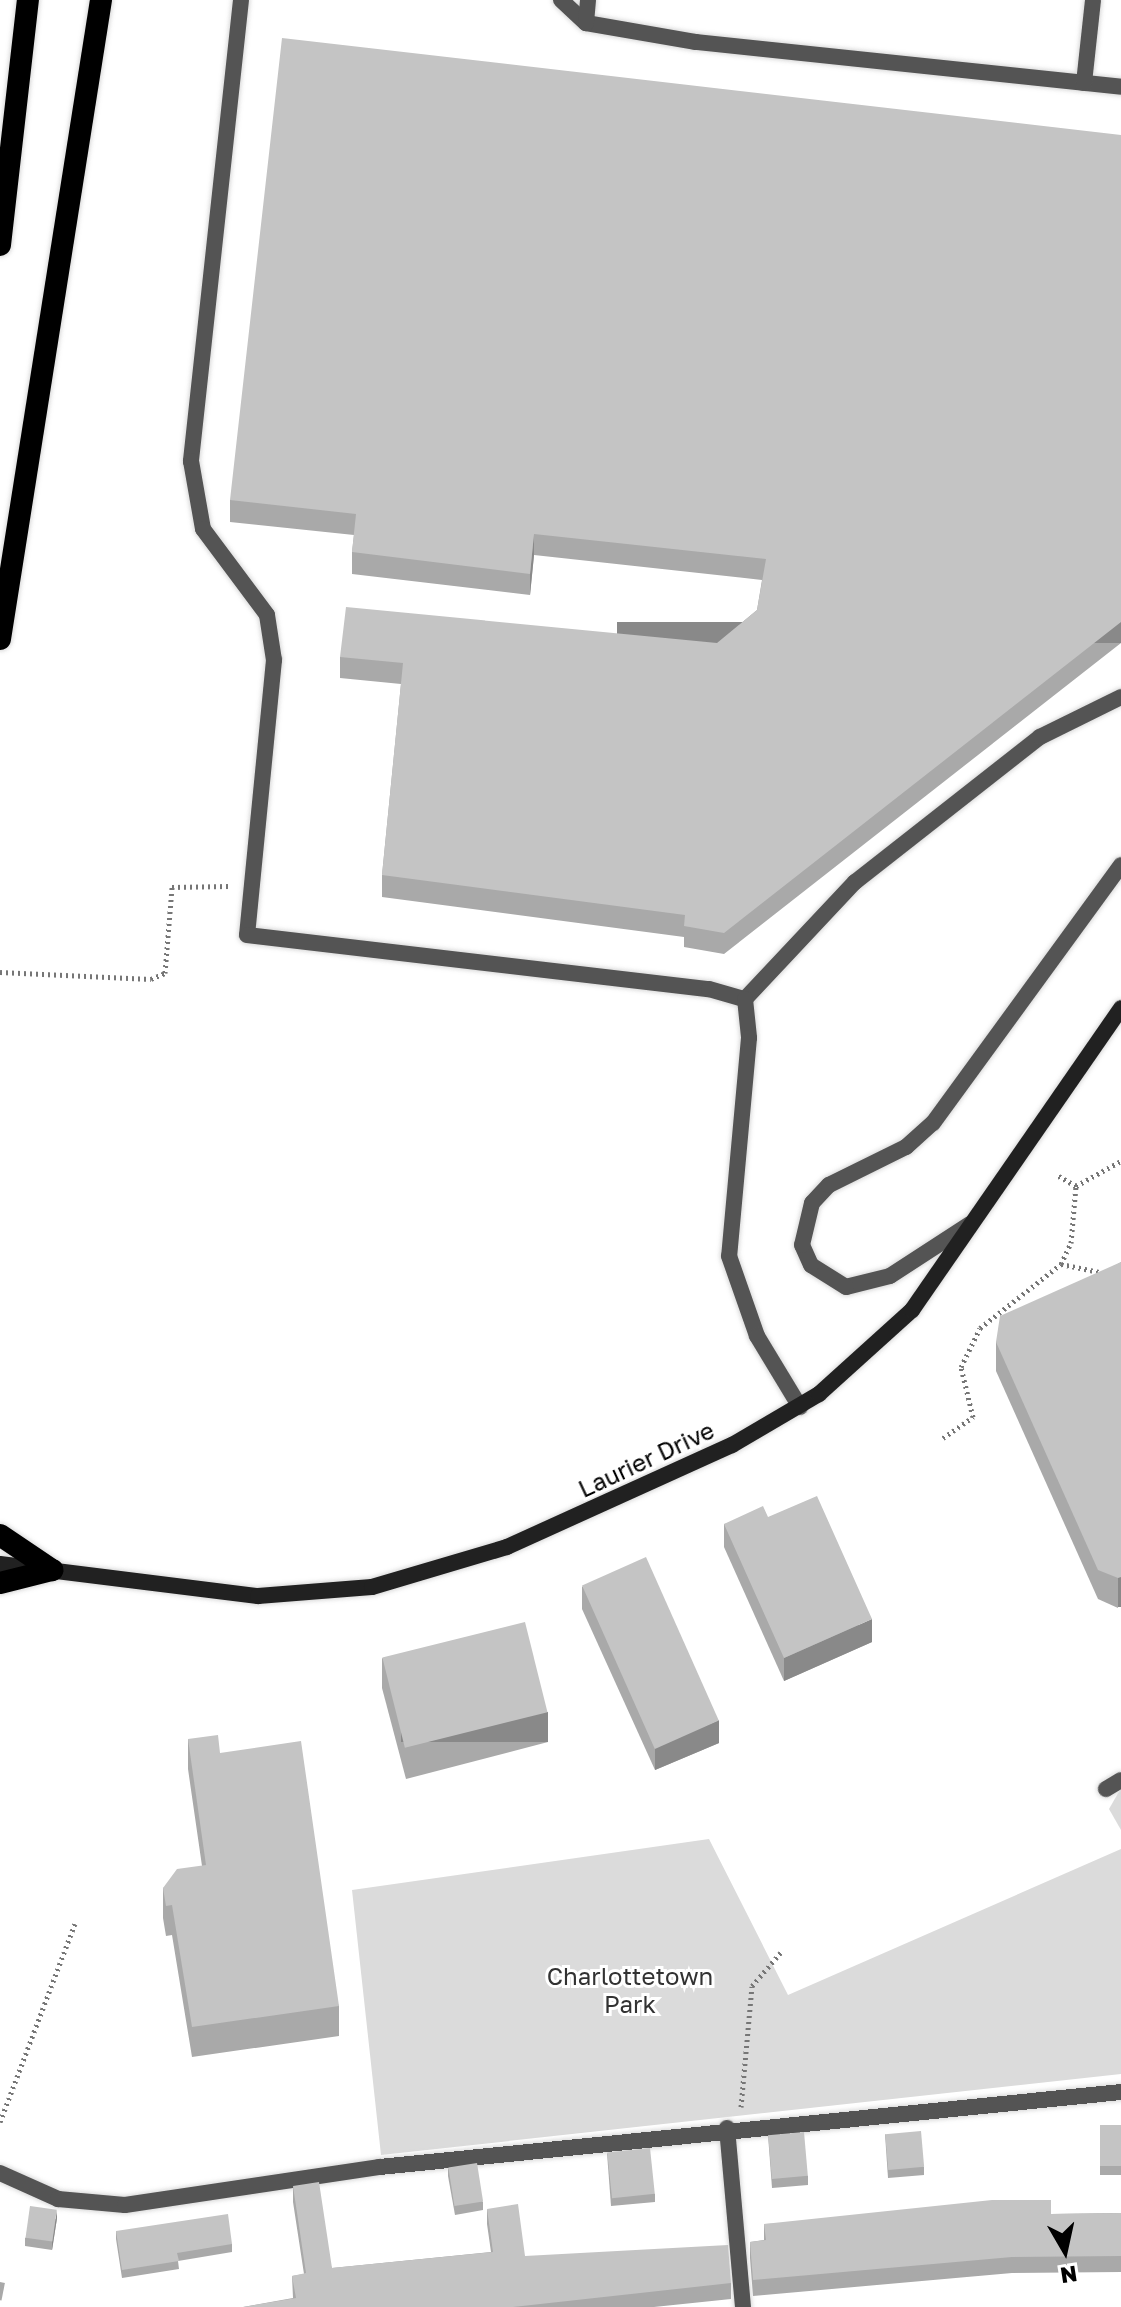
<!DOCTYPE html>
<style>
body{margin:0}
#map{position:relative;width:1121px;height:2307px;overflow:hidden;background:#fff;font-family:"Golos Text",sans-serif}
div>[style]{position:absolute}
.green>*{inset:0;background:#dbdbdb}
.path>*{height:5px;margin-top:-2.5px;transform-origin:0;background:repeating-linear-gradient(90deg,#767676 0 2px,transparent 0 6px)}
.roads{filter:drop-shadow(0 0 2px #dbdbdb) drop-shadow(0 0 2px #dbdbdb)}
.service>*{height:16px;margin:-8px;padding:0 8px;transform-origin:8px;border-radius:8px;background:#545454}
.secondary>*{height:16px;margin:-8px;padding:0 8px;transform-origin:8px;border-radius:8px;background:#212121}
.trunk>*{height:22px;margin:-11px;padding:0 11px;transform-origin:11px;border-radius:11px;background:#000}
.wall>*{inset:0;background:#a9a9a9;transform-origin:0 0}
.shaded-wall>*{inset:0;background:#898989;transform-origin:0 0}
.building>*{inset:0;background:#c4c4c4;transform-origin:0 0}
span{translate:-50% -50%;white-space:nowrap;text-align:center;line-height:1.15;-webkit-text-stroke:6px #fff;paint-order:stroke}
.street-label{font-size:24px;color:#000}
.park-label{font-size:24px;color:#323232}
.north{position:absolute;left:1025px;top:2211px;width:80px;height:80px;-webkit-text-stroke:6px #fff;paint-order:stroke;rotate:171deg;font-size:22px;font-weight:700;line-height:32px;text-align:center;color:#000}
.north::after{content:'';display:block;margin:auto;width:28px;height:36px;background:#000;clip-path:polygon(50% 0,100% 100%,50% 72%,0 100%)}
</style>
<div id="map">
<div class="green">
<div style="clip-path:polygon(1121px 1788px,1121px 1830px,1109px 1809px)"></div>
<div style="clip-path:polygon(709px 1839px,788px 1995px,1121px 1849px,1121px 2074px,381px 2155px,352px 1890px)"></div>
</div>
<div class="path">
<div style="left:0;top:972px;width:151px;rotate:2.7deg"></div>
<div style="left:151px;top:979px;width:15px;rotate:-23deg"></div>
<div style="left:165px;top:973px;width:86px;rotate:-85.3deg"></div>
<div style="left:172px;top:887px;width:57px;rotate:-1deg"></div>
<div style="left:1076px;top:1186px;width:51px;rotate:-29.1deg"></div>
<div style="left:1061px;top:1264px;width:44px;rotate:11.8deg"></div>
<div style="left:943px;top:1438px;width:37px;rotate:-35deg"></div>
<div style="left:973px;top:1417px;width:51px;rotate:-103.5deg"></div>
<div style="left:961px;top:1367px;width:43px;rotate:-64deg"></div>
<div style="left:980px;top:1328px;width:103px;rotate:-38.3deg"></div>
<div style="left:1061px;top:1264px;width:23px;rotate:-65deg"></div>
<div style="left:1071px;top:1243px;width:57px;rotate:-85deg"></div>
<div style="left:1076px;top:1186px;width:22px;rotate:-150deg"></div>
<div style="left:741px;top:2107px;width:121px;rotate:-84.8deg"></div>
<div style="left:752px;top:1986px;width:45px;rotate:-49.5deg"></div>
<div style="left:0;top:2122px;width:212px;rotate:-69.3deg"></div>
</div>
<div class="roads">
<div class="service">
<div style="left:241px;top:0;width:464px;rotate:96.2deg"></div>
<div style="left:191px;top:461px;width:69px;rotate:80deg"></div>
<div style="left:203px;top:529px;width:107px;rotate:53.3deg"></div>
<div style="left:267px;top:615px;width:46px;rotate:81.2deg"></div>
<div style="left:274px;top:660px;width:276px;rotate:95.6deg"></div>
<div style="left:247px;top:935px;width:465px;rotate:6.7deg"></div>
<div style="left:709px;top:989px;width:37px;rotate:16deg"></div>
<div style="left:745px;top:999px;width:161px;rotate:-46.8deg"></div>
<div style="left:855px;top:882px;width:235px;rotate:-38.1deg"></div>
<div style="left:1040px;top:737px;width:90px;rotate:-26.3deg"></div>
<div style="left:561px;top:0;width:34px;rotate:43deg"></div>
<div style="left:586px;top:23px;width:112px;rotate:9.8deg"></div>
<div style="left:696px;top:42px;width:427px;rotate:6deg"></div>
<div style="left:586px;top:23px;width:23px;rotate:-85deg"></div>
<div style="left:1084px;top:83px;width:83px;rotate:-83.8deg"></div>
<div style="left:745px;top:999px;width:39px;rotate:84deg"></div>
<div style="left:749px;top:1038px;width:219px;rotate:95.2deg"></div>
<div style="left:729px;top:1256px;width:85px;rotate:70.7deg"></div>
<div style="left:757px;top:1336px;width:83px;rotate:58.8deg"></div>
<div style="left:970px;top:1224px;width:95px;rotate:147deg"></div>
<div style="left:890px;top:1276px;width:45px;rotate:166deg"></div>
<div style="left:846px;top:1287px;width:41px;rotate:-147.8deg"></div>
<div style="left:811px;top:1265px;width:22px;rotate:-114deg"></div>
<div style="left:802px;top:1245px;width:43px;rotate:-76.6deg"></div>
<div style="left:812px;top:1203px;width:25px;rotate:-47deg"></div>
<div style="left:829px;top:1185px;width:86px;rotate:-26.3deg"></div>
<div style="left:906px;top:1147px;width:36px;rotate:-42deg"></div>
<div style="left:933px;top:1123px;width:319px;rotate:-53.9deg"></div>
<div style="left:1106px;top:1789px;width:17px;rotate:-31deg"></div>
<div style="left:727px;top:2128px;width:180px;rotate:84.9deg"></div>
<div style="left:0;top:2173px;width:64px;rotate:24.1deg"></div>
<div style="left:58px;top:2199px;width:67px;rotate:5.1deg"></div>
<div style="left:125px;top:2205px;width:258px;rotate:-8.5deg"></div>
<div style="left:380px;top:2167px;width:745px;rotate:-5.78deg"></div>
</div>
<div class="secondary">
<div style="left:0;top:1564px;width:260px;rotate:7.1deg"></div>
<div style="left:258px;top:1596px;width:114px;rotate:-4.5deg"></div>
<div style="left:372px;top:1587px;width:141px;rotate:-16.5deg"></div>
<div style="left:507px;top:1547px;width:247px;rotate:-24.4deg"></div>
<div style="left:732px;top:1445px;width:101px;rotate:-30.4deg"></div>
<div style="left:819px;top:1394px;width:125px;rotate:-42.1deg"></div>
<div style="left:912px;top:1310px;width:367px;rotate:-55.3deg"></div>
</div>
<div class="trunk">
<div style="left:0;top:245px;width:247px;rotate:-83.5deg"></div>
<div style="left:0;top:639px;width:647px;rotate:-81.02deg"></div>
<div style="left:0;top:1535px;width:63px;rotate:33.9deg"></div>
<div style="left:0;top:1583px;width:54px;rotate:-14deg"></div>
</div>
</div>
<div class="wall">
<div style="clip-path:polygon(1121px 135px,1121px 643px,724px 954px,684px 947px,684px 937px,382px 897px,382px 875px,401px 684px,340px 678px,340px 657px,717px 643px,757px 610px,762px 580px,534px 555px,530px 595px,352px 574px,352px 552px,354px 535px,230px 522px,230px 500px)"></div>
<div style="clip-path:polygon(1121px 1262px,1118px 1608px,1098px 1599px,996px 1371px,996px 1342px)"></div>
<div style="clip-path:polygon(768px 1517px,872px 1642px,784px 1681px,724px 1547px,724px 1524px)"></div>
<div style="clip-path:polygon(582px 1586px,719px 1743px,655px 1770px,582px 1609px)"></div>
<div style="clip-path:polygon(382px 1658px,548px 1742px,406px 1779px,382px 1688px)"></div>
<div style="clip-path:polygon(188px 1739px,220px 1753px,339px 2006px,339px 2036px,192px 2057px,172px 1935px,166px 1936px,163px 1918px,163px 1888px,202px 1866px,188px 1769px)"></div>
<div style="left:1121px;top:2125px;width:50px;height:21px;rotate:90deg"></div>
<div style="clip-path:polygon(885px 2134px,924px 2167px,924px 2175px,888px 2178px)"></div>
<div style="clip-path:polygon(768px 2135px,808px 2176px,808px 2185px,772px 2188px)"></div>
<div style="clip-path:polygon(607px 2153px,655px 2194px,655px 2202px,611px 2206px)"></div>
<div style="clip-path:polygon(448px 2168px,483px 2202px,483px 2210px,455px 2215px,448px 2176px)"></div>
<div style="clip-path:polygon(293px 2186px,332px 2268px,491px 2252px,487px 2224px,487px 2209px,525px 2256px,731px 2283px,731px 2299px,654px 2307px,243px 2307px,293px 2298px,292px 2276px,304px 2274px,293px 2202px)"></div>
<div style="clip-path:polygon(1121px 2213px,1121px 2272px,1012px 2273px,753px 2296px,750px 2258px,750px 2242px,764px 2240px,764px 2224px,1051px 2214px)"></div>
<div style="clip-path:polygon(57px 2218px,52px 2250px,25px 2246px,25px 2238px)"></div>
<div style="clip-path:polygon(116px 2231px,232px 2244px,232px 2252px,178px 2261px,179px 2269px,122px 2278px,116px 2239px)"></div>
<div style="left:0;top:2282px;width:5px;height:18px;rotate:11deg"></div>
</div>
<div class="shaded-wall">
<div style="clip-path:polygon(534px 534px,534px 555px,530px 595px,530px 574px)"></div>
<div style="left:1121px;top:622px;width:21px;height:504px;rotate:90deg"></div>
<div style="left:1121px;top:1577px;width:30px;height:3px;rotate:90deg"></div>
<div style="clip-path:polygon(872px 1619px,872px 1642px,784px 1681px,784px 1658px)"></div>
<div style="left:548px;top:1712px;width:30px;height:147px;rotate:90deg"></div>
<div style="clip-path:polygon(719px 1720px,719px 1743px,655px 1770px,655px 1747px)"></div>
<div style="clip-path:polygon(57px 2210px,57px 2218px,52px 2250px,52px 2242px)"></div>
</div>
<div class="building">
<div style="clip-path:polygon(282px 38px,1121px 135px,1121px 622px,724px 933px,684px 926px,685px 915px,382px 875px,403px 663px,340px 657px,346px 607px,717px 643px,757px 610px,766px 559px,534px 534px,530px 574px,352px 552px,356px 514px,230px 500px)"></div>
<div style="clip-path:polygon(1121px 1262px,1121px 1577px,1118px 1578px,1098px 1570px,996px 1342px,1000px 1316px)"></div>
<div style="clip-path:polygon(817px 1496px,872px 1619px,784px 1658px,724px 1524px,763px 1506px,768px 1517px)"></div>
<div style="left:646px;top:1557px;width:179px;height:70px;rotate:66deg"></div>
<div style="left:525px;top:1622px;width:93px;height:147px;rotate:76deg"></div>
<div style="clip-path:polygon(218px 1735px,220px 1753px,301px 1741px,339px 2006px,192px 2027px,172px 1905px,166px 1906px,163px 1888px,177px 1869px,206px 1865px,188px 1739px)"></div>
<div style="left:1121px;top:2125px;width:41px;height:21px;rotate:90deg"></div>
<div style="left:921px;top:2131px;width:36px;height:36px;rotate:85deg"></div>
<div style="left:804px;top:2132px;width:44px;height:36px;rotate:85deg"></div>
<div style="left:650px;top:2148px;width:46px;height:43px;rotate:84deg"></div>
<div style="left:477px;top:2163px;width:39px;height:29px;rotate:81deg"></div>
<div style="clip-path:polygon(319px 2182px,332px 2268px,493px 2252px,487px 2209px,518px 2204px,525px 2256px,728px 2245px,731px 2283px,513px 2307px,243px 2307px,296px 2298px,292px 2276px,306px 2273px,293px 2186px)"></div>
<div style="clip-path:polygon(992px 2200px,1051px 2200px,1051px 2214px,1121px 2213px,1121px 2256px,1012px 2257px,753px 2280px,750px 2242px,766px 2240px,764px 2224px)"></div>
<div style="left:30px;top:2206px;width:27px;height:32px;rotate:8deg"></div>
<div style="clip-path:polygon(228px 2214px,232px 2244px,177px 2253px,179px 2261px,122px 2270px,116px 2231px)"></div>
</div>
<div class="street-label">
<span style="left:646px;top:1459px;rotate:-25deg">Laurier Drive</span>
</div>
<div class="park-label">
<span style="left:630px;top:1990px">Charlottetown<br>Park</span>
</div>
<div class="north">N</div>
</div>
